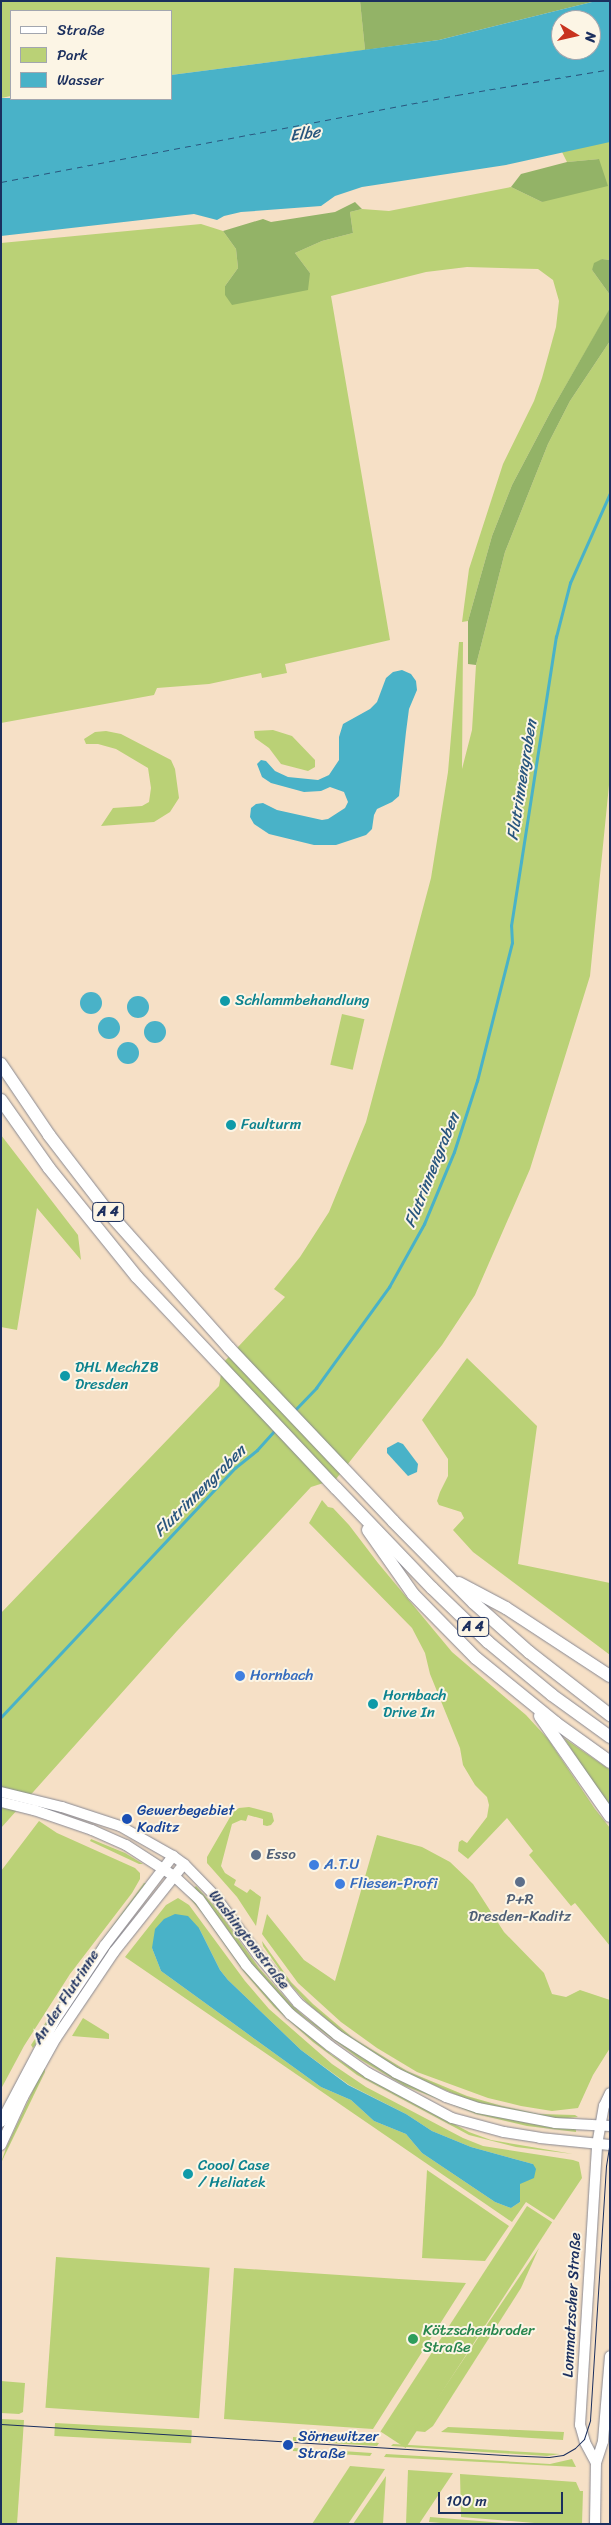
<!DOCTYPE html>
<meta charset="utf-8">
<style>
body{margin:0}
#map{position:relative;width:611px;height:2525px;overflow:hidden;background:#f6e0c6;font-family:Sriracha,sans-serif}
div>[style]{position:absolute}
.green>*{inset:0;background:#bad176;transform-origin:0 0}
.forest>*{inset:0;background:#93b367}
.water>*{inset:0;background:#49b2c8}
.round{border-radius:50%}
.stream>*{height:2.5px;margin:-1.25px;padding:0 1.25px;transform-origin:1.25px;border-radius:1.25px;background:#49b2c8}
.ferry>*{height:1px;margin-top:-0.5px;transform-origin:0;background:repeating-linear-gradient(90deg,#29567e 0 6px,transparent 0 11px)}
.roads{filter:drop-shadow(0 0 1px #888892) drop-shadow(0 0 1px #888892)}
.secondary>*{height:10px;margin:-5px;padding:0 5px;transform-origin:5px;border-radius:5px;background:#fff}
.highway>*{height:12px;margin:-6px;padding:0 6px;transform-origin:6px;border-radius:6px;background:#fff}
.tram>*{height:1px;margin:-0.5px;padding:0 0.5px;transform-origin:0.5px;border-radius:0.5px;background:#1b2f5e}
.dots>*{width:14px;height:14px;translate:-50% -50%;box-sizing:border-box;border:2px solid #fcf5e5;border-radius:50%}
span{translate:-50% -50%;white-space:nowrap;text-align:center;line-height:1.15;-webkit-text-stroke:4px #fcf5e5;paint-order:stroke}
.shield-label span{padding:1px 4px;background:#fcf5e5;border:1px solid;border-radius:4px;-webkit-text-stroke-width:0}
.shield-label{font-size:14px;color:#1b2f5e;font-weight:700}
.culture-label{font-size:15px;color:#0d838f}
.left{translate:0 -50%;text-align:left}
.shop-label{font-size:15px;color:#366cbe}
.transit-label{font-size:15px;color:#164399}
.service-label{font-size:15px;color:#4e5e75}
.street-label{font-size:15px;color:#1b2f5e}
.leisure-label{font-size:15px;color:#27864d}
.water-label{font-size:16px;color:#29567e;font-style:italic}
.frame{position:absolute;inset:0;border:2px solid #1b2f5e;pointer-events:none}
.legend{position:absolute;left:10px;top:10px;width:162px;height:90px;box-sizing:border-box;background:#fcf5e5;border:1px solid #a2a6af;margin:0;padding:6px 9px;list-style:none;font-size:15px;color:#1b2f5e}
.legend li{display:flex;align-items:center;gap:10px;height:25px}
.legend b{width:25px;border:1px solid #a2a6af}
.north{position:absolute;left:551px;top:10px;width:50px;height:50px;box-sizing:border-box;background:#fcf5e5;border:1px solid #a2a6af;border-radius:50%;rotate:99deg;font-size:14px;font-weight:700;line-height:20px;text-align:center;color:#1b2f5e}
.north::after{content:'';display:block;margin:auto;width:18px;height:22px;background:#c8321e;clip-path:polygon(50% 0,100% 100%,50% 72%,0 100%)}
.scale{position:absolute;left:438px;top:2492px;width:125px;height:22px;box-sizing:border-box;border:2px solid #1b2f5e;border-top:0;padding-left:6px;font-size:15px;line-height:18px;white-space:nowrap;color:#1b2f5e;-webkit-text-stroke:4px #fcf5e5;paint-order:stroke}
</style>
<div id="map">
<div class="green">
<div style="clip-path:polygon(1px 1px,360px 1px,365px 50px,171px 75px,171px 11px,11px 11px,11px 96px,1px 98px)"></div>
<div style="clip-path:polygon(610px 141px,610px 260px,602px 259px,592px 270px,610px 295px,610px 309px,551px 411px,512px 485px,492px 536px,468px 621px,462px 622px,469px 569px,503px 464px,534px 401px,542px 378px,556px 327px,559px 301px,553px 280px,538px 269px,467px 267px,426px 272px,331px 296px,390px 640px,285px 664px,287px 673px,262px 678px,261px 673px,209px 684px,157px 688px,154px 695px,1px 723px,1px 243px,201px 224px,223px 231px,236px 249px,238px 268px,225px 286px,225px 295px,310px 273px,295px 253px,322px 241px,353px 233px,350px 212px,362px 209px,389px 211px,511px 187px,542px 202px,599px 159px,567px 162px,562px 152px)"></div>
<div style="clip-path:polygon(610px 341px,610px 775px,590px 976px,530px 1169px,475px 1295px,442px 1345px,336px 1479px,311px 1487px,177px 1631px,1px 1828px,1px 1613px,219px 1386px,223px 1363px,285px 1297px,274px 1289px,300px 1257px,329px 1212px,366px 1122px,431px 878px,448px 772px,459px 642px,463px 642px,462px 769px,472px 730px,476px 665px,505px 552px,548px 444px,570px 401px)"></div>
<div style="clip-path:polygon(273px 730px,292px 736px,315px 760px,315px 767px,308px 771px,281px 764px,269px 748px,255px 738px,254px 731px)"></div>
<div style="clip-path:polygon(106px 731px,121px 734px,171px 760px,175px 769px,179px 798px,170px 812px,154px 822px,101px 826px,113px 808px,142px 806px,149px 802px,151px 788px,148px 768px,116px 749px,98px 744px,86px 744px,84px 739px,95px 732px)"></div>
<div style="left:342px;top:1014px;width:23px;height:52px;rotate:13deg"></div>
<div style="clip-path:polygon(1px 1135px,78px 1235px,81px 1260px,37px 1208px,17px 1330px,1px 1327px)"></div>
<div style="clip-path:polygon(467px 1358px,537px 1426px,518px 1564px,610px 1583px,610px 1655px,473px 1552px,453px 1530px,464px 1518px,461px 1512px,439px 1505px,437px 1501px,440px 1492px,448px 1476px,448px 1459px,422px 1420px)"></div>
<div style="clip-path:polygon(322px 1500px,328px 1507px,333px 1508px,349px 1525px,378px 1563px,452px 1652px,526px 1715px,548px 1739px,595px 1809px,610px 1828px,610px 1946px,575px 1903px,571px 1906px,529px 1855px,533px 1851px,507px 1818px,468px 1859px,458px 1851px,459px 1842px,462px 1840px,467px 1843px,487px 1817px,489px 1805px,487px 1797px,475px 1785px,463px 1765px,460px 1748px,430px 1674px,425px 1653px,412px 1628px,309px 1523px)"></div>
<div style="clip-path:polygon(564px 1738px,610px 1770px,610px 1807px,604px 1800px)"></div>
<div style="clip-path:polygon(249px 1807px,272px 1813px,274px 1821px,271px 1825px,267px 1826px,263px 1825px,263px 1819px,248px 1815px,246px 1821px,241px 1820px,232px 1824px,221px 1866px,225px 1873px,236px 1880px,234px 1885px,247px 1893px,250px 1889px,261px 1897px,256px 1926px,237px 1897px,207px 1863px,207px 1857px,233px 1812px,239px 1808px)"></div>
<div style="clip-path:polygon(39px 1821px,57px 1833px,135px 1868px,140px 1873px,140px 1879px,132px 1893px,70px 1974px,24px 2046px,1px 2089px,1px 1871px)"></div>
<div style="clip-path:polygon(377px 1835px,422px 1847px,450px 1862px,473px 1884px,504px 1932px,544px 1973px,552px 1994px,566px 1997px,580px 1990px,610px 2000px,610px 2048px,593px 2075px,578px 2108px,552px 2111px,521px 2106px,488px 2098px,417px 2072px,377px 2048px,341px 2022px,298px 1983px,262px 1934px,267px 1914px,304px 1960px,335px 1981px)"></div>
<div style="clip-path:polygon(91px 1839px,125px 1853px,143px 1864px,139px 1864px,90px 1841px)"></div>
<div style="clip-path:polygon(144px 1883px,147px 1883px,33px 2048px,31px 2045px,76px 1976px)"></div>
<div style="clip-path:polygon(196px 1886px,216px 1908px,259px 1968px,291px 2004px,305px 2017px,363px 2058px,477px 2111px,527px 2123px,576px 2129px,576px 2132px,527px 2126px,476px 2114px,405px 2086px,361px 2060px,291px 2008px,248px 1960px,223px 1923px,194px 1888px)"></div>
<div style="clip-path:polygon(187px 1895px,192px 1899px,295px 2024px,332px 2055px,359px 2073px,469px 2132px,491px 2140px,573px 2154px,516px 2147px,469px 2135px,357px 2075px,313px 2042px,274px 2007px,244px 1972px,203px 1914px)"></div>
<div style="clip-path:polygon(evenodd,178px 1898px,189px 1905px,245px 1981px,269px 2009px,332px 2064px,366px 2087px,463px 2138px,483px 2146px,573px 2160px,579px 2162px,582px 2178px,554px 2220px,526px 2202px,512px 2222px,125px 1957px,166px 1905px,178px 1898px,199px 1928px,220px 1970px,228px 1980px,301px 2050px,349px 2085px,406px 2114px,432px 2131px,471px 2147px,533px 2164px,524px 2180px,520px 2183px,520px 2202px,511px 2208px,495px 2202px,422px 2153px,406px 2134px,374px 2121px,351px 2100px,321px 2087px,161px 1971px,152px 1948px,199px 1928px)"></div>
<div style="clip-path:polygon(262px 1941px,291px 1982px,313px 2004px,353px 2038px,407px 2071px,467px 2096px,502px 2106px,538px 2114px,575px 2115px,578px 2117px,558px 2119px,501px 2109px,466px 2099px,406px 2073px,351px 2040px,307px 2003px,289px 1983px,263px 1946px)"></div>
<div style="clip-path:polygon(83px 2018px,109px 2034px,109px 2039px,72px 2036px)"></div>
<div style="clip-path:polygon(45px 2065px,45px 2072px,1px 2163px,6px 2148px)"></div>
<div style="clip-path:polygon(427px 2170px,509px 2226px,485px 2261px,422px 2258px)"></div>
<div style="left:527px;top:2206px;width:30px;height:269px;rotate:33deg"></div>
<div style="clip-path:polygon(539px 2248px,521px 2288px,433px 2426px,425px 2432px,415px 2431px)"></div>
<div style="left:56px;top:2257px;width:154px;height:151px;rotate:4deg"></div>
<div style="clip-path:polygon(234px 2268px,399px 2279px,466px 2283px,373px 2429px,224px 2419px)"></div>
<div style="clip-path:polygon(1px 2381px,25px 2383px,23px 2412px,19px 2414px,1px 2413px)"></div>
<div style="clip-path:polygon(1px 2419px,24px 2420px,17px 2524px,1px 2524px)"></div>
<div style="left:55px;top:2423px;width:137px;height:13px;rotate:3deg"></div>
<div style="clip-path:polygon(448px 2427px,564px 2432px,563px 2440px,441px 2432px)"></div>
<div style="clip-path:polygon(293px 2437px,379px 2443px,377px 2446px,314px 2442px,293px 2441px)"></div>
<div style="clip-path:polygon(393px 2444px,560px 2454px,547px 2456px,391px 2446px)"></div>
<div style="clip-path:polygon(293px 2448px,312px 2449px,372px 2453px,370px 2456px,293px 2451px)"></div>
<div style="clip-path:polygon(386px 2454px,550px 2464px,572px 2459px,576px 2467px,384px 2457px)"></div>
<div style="clip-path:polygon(350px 2466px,385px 2469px,348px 2524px,312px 2524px)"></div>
<div style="clip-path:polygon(408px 2470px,453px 2473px,419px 2524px,406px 2524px)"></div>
<div style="clip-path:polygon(460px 2474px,576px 2482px,580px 2491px,583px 2491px,582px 2524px,546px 2524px,461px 2517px)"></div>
<div style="clip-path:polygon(386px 2476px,383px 2524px,353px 2524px)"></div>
<div style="clip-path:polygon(430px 2517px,517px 2524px,452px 2524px,429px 2522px)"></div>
</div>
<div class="forest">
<div style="clip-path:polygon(360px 1px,596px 1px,439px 40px,365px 50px)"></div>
<div style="clip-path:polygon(599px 159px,608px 186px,542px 202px,511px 187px,521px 174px,567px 162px)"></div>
<div style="clip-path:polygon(355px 202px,362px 209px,350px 212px,353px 233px,322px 241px,295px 253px,310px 273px,308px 290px,232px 305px,225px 295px,225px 286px,238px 268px,236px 249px,223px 231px,263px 219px,271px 222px,335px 212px)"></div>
<div style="clip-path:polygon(602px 259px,610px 260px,610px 295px,592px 270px,594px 263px)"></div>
<div style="clip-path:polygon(610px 308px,610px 341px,570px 401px,548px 444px,505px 552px,476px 665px,468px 664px,468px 621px,492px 536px,512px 485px,551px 411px)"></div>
</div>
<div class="water">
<div style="clip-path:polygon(evenodd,596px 1px,610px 1px,610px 142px,506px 165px,362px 187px,335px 196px,321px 206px,241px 212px,224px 216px,217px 220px,194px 214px,1px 236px,1px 98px,171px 99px,171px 75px,439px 40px,596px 1px,561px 20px,591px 20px,591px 50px,561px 50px,561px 20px)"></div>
<div style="clip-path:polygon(402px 670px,411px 674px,416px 681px,417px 690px,409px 709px,406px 732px,399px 796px,392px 802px,377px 809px,374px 815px,372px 829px,366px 835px,336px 845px,314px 845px,269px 834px,254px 824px,250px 817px,251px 808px,256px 804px,263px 803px,277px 810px,322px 820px,328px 819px,345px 808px,348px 802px,344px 792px,330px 787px,321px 791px,304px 792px,271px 783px,262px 777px,257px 764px,261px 760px,266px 761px,275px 771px,288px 777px,318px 780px,329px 775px,339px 760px,339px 737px,343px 724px,370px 709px,377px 702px,386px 678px,393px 672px)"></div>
<div class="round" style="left:80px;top:992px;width:22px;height:22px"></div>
<div class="round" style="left:127px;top:996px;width:22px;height:22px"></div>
<div class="round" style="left:98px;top:1017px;width:22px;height:22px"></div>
<div class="round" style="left:144px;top:1021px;width:22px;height:22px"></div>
<div class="round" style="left:117px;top:1042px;width:22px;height:22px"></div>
<div style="clip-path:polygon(398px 1442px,403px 1444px,418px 1464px,417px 1472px,408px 1476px,387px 1453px,387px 1448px)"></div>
<div style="clip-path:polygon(175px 1914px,188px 1916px,199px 1928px,220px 1970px,228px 1980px,301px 2050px,348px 2085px,406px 2114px,432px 2131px,471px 2147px,533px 2164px,536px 2169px,534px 2178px,520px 2184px,520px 2202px,511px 2208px,495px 2202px,422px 2153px,406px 2134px,374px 2121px,351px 2100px,321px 2087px,161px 1971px,152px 1948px,155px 1929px,164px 1919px)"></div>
</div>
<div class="stream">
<div style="left:294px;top:1411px;width:32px;rotate:-46deg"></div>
<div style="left:316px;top:1388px;width:125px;rotate:-54.1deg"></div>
<div style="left:389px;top:1287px;width:72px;rotate:-60.9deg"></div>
<div style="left:424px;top:1224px;width:78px;rotate:-67.4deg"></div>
<div style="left:454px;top:1152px;width:75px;rotate:-72.1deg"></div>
<div style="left:477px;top:1081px;width:142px;rotate:-75.8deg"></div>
<div style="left:512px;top:943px;width:17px;rotate:-93deg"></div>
<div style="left:511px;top:926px;width:65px;rotate:-81.1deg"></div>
<div style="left:521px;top:862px;width:228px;rotate:-81.2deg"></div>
<div style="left:556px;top:637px;width:56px;rotate:-75.5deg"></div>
<div style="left:570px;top:583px;width:98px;rotate:-66deg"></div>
<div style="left:1px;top:1717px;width:342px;rotate:-46.8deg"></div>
<div style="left:235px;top:1468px;width:28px;rotate:-39deg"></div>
<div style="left:257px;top:1450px;width:28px;rotate:-48deg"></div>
</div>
<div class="ferry">
<div style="left:1px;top:182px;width:464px;rotate:-10.8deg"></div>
<div style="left:457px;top:95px;width:155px;rotate:-9.6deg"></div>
</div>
<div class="roads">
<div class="secondary">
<div style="left:1px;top:1792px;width:63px;rotate:13.8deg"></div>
<div style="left:62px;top:1807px;width:61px;rotate:18.1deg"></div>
<div style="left:120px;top:1826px;width:61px;rotate:29.5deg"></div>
<div style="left:173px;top:1856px;width:14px;rotate:36deg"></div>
<div style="left:184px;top:1864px;width:45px;rotate:45.9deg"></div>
<div style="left:215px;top:1896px;width:73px;rotate:53.9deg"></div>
<div style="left:258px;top:1955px;width:62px;rotate:50.2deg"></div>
<div style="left:298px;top:2003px;width:50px;rotate:39.4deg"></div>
<div style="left:337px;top:2035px;width:70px;rotate:32.8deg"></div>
<div style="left:396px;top:2073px;width:55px;rotate:25.6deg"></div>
<div style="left:446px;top:2097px;width:34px;rotate:19deg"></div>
<div style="left:478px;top:2108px;width:78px;rotate:11deg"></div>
<div style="left:555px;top:2123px;width:55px;rotate:3.1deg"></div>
<div style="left:1px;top:1802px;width:34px;rotate:14deg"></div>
<div style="left:34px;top:1810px;width:61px;rotate:19deg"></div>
<div style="left:92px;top:1830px;width:37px;rotate:24deg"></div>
<div style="left:126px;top:1845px;width:57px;rotate:32.9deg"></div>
<div style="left:174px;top:1876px;width:34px;rotate:43deg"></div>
<div style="left:199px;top:1899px;width:81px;rotate:54.5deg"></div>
<div style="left:246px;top:1965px;width:66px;rotate:48.1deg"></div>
<div style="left:290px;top:2014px;width:51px;rotate:38.7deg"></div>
<div style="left:330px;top:2046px;width:47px;rotate:35.4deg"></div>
<div style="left:368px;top:2073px;width:95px;rotate:28.2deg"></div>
<div style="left:452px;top:2118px;width:54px;rotate:15.1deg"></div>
<div style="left:504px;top:2132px;width:36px;rotate:9deg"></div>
<div style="left:540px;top:2138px;width:70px;rotate:5.7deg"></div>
<div style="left:1px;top:2122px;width:115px;rotate:-62.1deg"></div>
<div style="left:55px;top:2020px;width:90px;rotate:-56.3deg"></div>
<div style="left:105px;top:1945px;width:112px;rotate:-52.6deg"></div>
<div style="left:1px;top:2145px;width:53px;rotate:-65.4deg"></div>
<div style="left:23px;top:2097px;width:68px;rotate:-60.8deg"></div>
<div style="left:56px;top:2038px;width:104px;rotate:-56deg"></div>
<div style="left:114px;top:1952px;width:112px;rotate:-51.5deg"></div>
<div style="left:596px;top:2463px;width:24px;rotate:-118deg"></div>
<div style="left:585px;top:2442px;width:18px;rotate:-106deg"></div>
<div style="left:580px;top:2425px;width:281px;rotate:-86.5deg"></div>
<div style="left:597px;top:2145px;width:40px;rotate:-80deg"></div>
<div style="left:604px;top:2106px;width:14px;rotate:-65deg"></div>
<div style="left:595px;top:2524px;width:61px;rotate:-89.1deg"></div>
<div style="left:596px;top:2463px;width:23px;rotate:-72deg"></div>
<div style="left:603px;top:2441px;width:85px;rotate:-85.3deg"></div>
</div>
<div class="highway">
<div style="left:1px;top:1064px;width:86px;rotate:55.9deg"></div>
<div style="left:49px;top:1135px;width:97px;rotate:52.5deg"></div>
<div style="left:108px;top:1212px;width:182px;rotate:48.3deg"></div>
<div style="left:229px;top:1348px;width:238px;rotate:46.5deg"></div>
<div style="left:393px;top:1521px;width:115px;rotate:45.4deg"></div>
<div style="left:474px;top:1603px;width:74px;rotate:41.7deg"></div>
<div style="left:529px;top:1652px;width:103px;rotate:37.9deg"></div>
<div style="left:1px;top:1100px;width:83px;rotate:54.8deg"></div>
<div style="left:49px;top:1168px;width:140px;rotate:51.1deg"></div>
<div style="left:137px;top:1277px;width:290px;rotate:46.7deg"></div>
<div style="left:336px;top:1488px;width:139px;rotate:46.2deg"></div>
<div style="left:432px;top:1588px;width:78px;rotate:44deg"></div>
<div style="left:488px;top:1642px;width:83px;rotate:39.6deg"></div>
<div style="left:552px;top:1695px;width:72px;rotate:35.9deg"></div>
<div style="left:368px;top:1530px;width:78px;rotate:54.9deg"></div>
<div style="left:413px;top:1594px;width:90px;rotate:45.5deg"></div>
<div style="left:476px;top:1658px;width:103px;rotate:39.1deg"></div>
<div style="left:556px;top:1723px;width:67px;rotate:35.8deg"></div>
<div style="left:459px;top:1583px;width:53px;rotate:28deg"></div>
<div style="left:506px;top:1608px;width:124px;rotate:33.2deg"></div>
<div style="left:540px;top:1716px;width:122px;rotate:55deg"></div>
</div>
</div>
<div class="tram">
<div style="left:1px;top:2424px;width:504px;rotate:3.53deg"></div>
<div style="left:504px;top:2455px;width:45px;rotate:2.5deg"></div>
<div style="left:549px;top:2457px;width:14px;rotate:-8deg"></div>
<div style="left:563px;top:2455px;width:14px;rotate:-30deg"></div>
<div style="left:575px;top:2448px;width:13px;rotate:-45deg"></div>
<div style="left:584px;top:2439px;width:20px;rotate:-72deg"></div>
<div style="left:590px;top:2420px;width:255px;rotate:-86.4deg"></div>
<div style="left:606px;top:2166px;width:25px;rotate:-81deg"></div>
</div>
<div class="dots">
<div style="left:225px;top:1001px;background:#0f9aa8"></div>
<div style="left:231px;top:1125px;background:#0f9aa8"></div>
<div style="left:65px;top:1376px;background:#0f9aa8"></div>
<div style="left:240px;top:1676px;background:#3f7fe0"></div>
<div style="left:373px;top:1704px;background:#0f9aa8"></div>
<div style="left:127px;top:1819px;background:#1a4fb4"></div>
<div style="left:256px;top:1855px;background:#5c6f8a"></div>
<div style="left:314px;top:1865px;background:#3f7fe0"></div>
<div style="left:520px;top:1882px;background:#5c6f8a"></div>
<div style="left:340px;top:1884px;background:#3f7fe0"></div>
<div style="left:188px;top:2174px;background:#0f9aa8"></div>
<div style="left:413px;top:2339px;background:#2e9e5b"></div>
<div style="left:288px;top:2445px;background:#1a4fb4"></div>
</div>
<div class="shield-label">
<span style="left:108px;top:1212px">A 4</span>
<span style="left:473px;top:1627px">A 4</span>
</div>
<div class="culture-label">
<span class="left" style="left:235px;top:1001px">Schlammbehandlung</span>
<span class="left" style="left:241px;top:1125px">Faulturm</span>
<span class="left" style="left:75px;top:1376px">DHL MechZB<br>Dresden</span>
<span class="left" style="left:383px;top:1704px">Hornbach<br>Drive In</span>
<span class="left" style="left:198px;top:2174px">Coool Case<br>/ Heliatek</span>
</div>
<div class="shop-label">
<span class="left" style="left:250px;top:1676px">Hornbach</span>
<span class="left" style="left:324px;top:1865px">A.T.U</span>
<span class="left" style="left:350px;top:1884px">Fliesen-Profi</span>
</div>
<div class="transit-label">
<span class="left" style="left:137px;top:1819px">Gewerbegebiet<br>Kaditz</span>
<span class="left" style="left:298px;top:2445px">Sörnewitzer<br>Straße</span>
</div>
<div class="service-label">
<span class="left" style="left:266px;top:1855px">Esso</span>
<span style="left:520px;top:1908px">P+R<br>Dresden-Kaditz</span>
</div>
<div class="street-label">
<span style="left:249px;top:1940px;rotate:52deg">Washingtonstraße</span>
<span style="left:66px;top:1997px;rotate:-57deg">An der Flutrinne</span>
<span style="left:572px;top:2305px;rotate:-87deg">Lommatzscher Straße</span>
</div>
<div class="leisure-label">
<span class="left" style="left:423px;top:2339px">Kötzschenbroder<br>Straße</span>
</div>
<div class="water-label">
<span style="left:305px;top:134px;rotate:-8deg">Elbe</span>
<span style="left:522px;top:780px;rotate:-81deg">Flutrinnengraben</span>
<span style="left:432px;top:1170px;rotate:-68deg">Flutrinnengraben</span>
<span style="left:200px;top:1491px;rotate:-45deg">Flutrinnengraben</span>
</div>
<div class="frame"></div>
<ul class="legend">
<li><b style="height:6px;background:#fff"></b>Straße</li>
<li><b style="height:14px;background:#bad176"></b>Park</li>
<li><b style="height:14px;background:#49b2c8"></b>Wasser</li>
</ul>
<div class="north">N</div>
<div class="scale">100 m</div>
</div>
